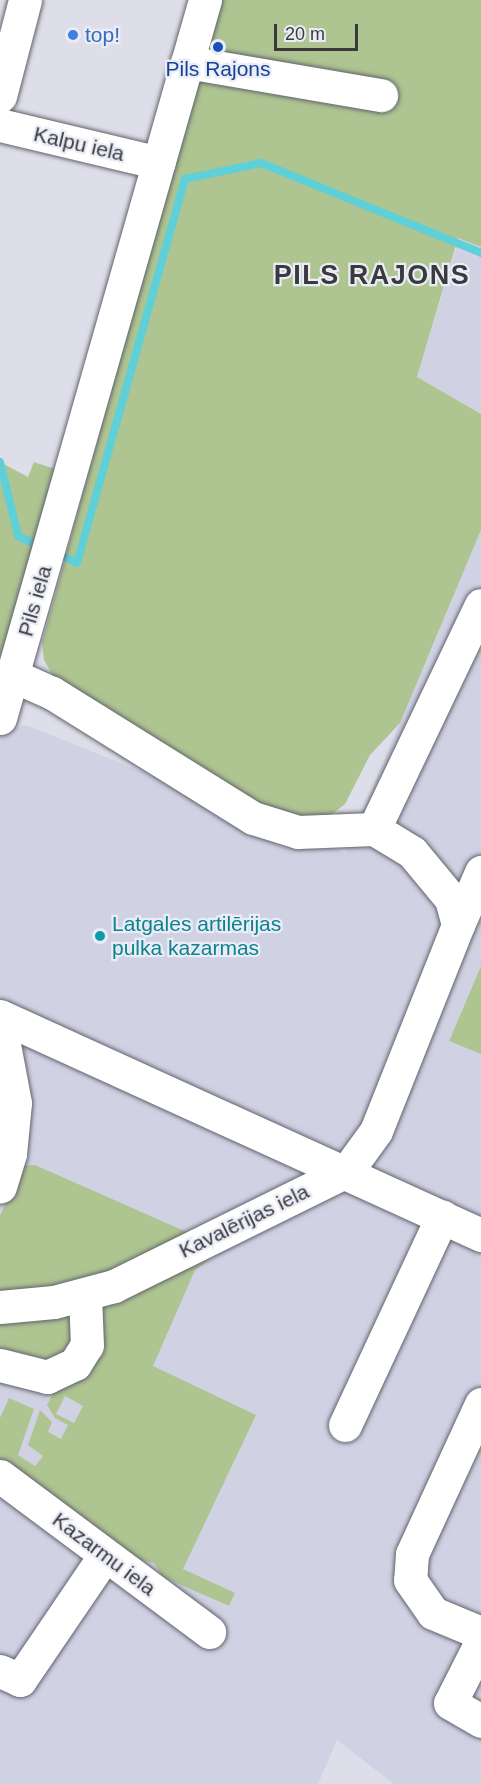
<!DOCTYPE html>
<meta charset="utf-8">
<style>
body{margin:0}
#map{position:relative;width:481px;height:1784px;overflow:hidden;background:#dddee9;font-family:Arial,sans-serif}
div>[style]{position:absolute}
.built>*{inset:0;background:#d0d2e4}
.green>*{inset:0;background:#aec491}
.stream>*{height:8px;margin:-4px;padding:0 4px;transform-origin:4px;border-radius:4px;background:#5fd0d8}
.roads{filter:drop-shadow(0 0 2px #62636c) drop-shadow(0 0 2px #62636c)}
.minor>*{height:33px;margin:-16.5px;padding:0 16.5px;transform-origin:16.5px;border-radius:16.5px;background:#fff}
.dots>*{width:16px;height:16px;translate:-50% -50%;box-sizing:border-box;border:3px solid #eaecf6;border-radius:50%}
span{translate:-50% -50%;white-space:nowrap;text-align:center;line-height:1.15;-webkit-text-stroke:4.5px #eaecf6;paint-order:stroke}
.shop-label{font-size:21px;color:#366cbe}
.left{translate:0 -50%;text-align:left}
.transit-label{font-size:21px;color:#164399}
.street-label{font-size:21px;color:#3a3a3e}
.culture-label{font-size:21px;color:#0d838f}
.district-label{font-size:27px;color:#3a3a3e;font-weight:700;letter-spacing:1.5px}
.scale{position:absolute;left:274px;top:24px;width:84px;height:27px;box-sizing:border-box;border:3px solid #3a3a3e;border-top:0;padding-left:8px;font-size:18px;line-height:21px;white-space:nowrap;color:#3a3a3e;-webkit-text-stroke:4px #eaecf6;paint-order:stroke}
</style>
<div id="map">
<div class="built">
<div style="clip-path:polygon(459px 238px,481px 247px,481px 414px,417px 377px)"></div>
<div style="clip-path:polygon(481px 530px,481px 966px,449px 1040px,481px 1054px,481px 1784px,394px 1784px,337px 1740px,318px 1784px,0 1784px,0 732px,26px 725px,345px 853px)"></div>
</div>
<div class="green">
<div style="clip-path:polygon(218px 0,481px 0,481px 247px,458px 238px,417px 377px,481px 414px,481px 530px,400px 723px,370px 755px,345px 804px,331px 815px,277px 818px,53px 676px,44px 660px,42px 643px)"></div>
<div style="clip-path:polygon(0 462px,28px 477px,34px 462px,58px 470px,0 659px)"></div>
<div style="clip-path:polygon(481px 966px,481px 1054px,449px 1041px)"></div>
<div style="clip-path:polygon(35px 1165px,189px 1233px,90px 1280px,0 1299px,0 1216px,21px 1166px)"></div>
<div style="clip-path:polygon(evenodd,211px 1259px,195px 1270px,153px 1366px,256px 1415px,183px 1569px,235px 1593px,229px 1606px,163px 1577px,154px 1563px,108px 1553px,0 1469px,0 1418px,9px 1398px,34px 1409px,18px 1455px,35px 1466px,43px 1456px,28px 1445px,40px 1410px,52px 1422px,48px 1432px,61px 1439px,68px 1425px,55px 1418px,47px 1405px,99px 1307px,211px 1259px,65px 1396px,83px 1406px,74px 1423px,56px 1414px,65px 1396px)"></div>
<div style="clip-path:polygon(70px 1312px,80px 1343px,51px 1360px,0 1348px,0 1317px)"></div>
</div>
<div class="stream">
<div style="left:0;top:462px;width:76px;rotate:76.3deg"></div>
<div style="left:18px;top:536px;width:21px;rotate:25deg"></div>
<div style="left:67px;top:558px;width:11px;rotate:27deg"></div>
<div style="left:77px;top:563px;width:399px;rotate:-74.3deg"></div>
<div style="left:185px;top:179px;width:78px;rotate:-11.9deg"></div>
<div style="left:261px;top:163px;width:238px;rotate:22.2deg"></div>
</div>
<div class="roads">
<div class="minor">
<div style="left:187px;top:62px;width:197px;rotate:9.7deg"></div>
<div style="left:0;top:96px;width:99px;rotate:-75.4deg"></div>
<div style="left:0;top:125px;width:163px;rotate:13.4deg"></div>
<div style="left:0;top:718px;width:747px;rotate:-74.07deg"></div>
<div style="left:374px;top:829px;width:248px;rotate:-64.5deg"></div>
<div style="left:458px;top:925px;width:58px;rotate:-66.5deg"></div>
<div style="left:0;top:1016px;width:529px;rotate:24.48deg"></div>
<div style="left:0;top:1023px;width:81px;rotate:79.4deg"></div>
<div style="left:15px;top:1103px;width:51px;rotate:95.6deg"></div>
<div style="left:10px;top:1154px;width:34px;rotate:107deg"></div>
<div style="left:0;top:1307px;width:54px;rotate:-5.3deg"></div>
<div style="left:54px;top:1302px;width:62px;rotate:-14.9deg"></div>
<div style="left:114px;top:1286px;width:260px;rotate:-26.3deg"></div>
<div style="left:347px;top:1171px;width:49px;rotate:-54.1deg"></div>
<div style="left:376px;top:1131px;width:222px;rotate:-68.3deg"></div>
<div style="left:458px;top:925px;width:27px;rotate:-105deg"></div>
<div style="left:451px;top:899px;width:61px;rotate:-129.7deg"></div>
<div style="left:412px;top:852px;width:44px;rotate:-148.8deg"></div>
<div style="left:374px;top:829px;width:76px;rotate:177.7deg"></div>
<div style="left:298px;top:832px;width:47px;rotate:-162.7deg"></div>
<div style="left:253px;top:818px;width:237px;rotate:-148.1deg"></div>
<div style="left:52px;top:693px;width:42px;rotate:-155.9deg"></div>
<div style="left:0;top:1365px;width:49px;rotate:14.3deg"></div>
<div style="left:47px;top:1377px;width:31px;rotate:-25deg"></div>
<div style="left:75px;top:1364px;width:22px;rotate:-58deg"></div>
<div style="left:87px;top:1345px;width:49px;rotate:-92.3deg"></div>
<div style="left:481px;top:1404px;width:165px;rotate:114.7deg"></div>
<div style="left:412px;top:1554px;width:26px;rotate:94deg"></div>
<div style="left:410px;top:1580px;width:40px;rotate:55.1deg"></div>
<div style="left:433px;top:1613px;width:52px;rotate:22.6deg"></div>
<div style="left:345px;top:1425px;width:230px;rotate:-65deg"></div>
<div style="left:0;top:1476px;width:261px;rotate:36.7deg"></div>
<div style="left:481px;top:1642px;width:68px;rotate:116.9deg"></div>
<div style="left:450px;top:1703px;width:36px;rotate:30deg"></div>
<div style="left:0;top:1671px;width:22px;rotate:24deg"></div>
<div style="left:20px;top:1680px;width:151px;rotate:-55.8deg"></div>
</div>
</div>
<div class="dots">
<div style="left:73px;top:35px;background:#3f7fe0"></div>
<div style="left:218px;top:47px;background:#1a4fb4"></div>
<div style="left:100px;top:936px;background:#0f9aa8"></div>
</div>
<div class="shop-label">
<span class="left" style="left:85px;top:35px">top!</span>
</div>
<div class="transit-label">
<span style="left:218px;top:69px">Pils Rajons</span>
</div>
<div class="street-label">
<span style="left:79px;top:144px;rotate:13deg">Kalpu iela</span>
<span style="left:35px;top:601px;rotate:-74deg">Pils iela</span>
<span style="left:244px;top:1221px;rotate:-26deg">Kavalērijas iela</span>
<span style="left:104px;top:1554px;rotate:37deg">Kazarmu iela</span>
</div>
<div class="culture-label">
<span class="left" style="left:112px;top:936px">Latgales artilērijas<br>pulka kazarmas</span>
</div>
<div class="district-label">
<span style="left:372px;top:276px">PILS RAJONS</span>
</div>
<div class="scale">20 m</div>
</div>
